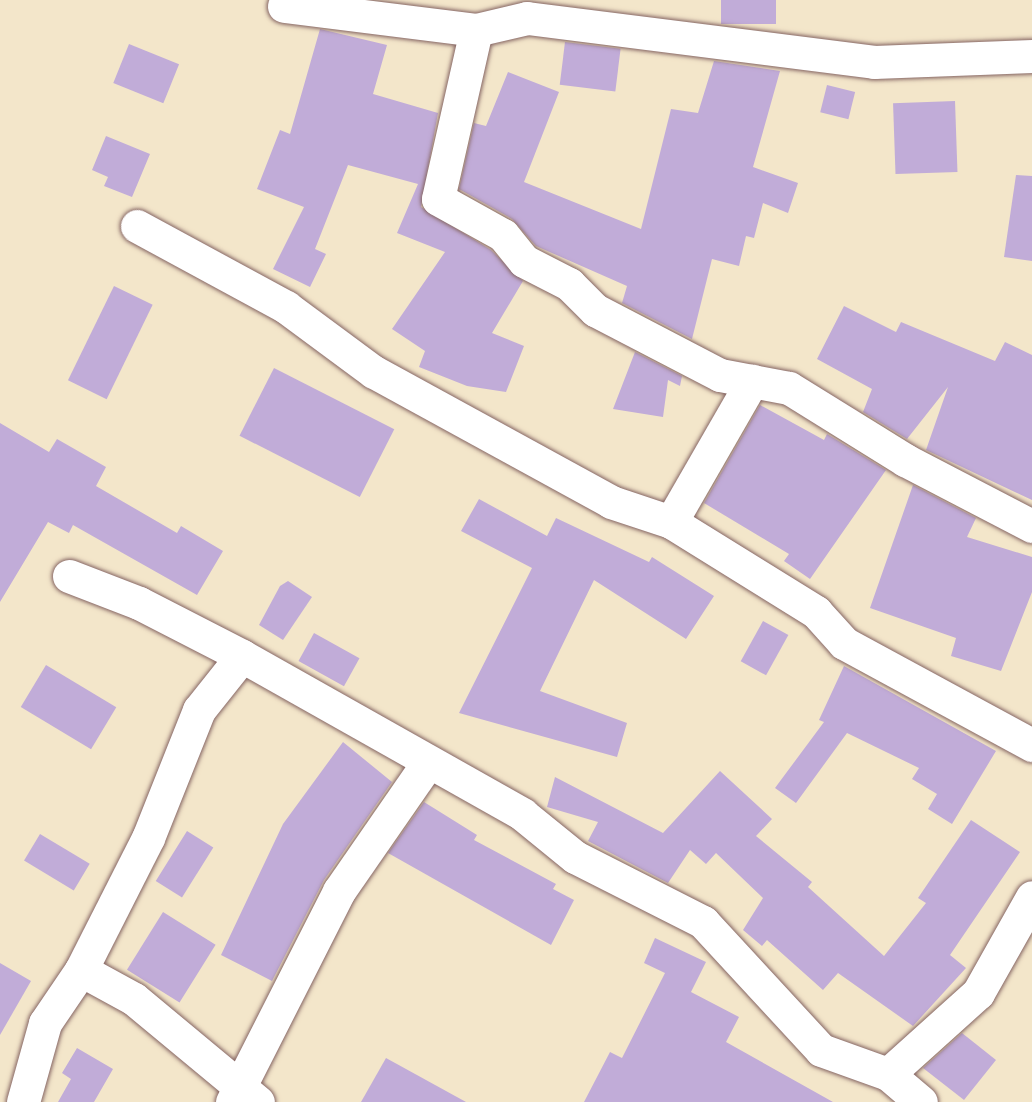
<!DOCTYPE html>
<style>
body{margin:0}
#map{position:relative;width:1032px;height:1102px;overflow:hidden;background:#f3e6ca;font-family:"Indie Flower",sans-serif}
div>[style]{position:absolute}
.building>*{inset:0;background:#c1acd8;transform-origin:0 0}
.roads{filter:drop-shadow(0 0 2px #856563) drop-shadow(0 0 2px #856563)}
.minor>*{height:33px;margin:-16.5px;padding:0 16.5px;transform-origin:16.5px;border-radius:16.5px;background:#fff}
span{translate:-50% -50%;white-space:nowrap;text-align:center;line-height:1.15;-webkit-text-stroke:4.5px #fcf5e5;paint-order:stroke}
</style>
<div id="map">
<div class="building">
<div style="left:721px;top:0;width:55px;height:24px"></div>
<div style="clip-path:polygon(320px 29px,387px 45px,373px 94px,438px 113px,421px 207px,491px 250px,523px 281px,492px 333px,524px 346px,506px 392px,467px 386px,419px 367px,425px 351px,392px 329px,445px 252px,397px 233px,418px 184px,348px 165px,315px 249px,326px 254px,310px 287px,273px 269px,304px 207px,257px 189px,280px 130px,290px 134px)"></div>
<div style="left:565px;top:42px;width:56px;height:43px;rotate:7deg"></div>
<div style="left:129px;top:44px;width:54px;height:42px;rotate:22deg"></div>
<div style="clip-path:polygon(714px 61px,780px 71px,753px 167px,798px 183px,788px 213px,763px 203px,754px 238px,746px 236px,739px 266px,712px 259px,692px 339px,622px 303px,627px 286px,536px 246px,512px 219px,459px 189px,474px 123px,486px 126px,508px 72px,559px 92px,524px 182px,641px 229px,671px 109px,698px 113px)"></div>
<div style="left:827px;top:85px;width:29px;height:28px;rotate:14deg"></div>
<div style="left:955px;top:101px;width:71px;height:62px;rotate:88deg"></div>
<div style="clip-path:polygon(106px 136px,150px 154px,132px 197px,104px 186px,108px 177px,92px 170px)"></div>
<div style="clip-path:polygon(1016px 175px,1032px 176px,1032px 261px,1004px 257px)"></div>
<div style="left:114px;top:286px;width:43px;height:105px;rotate:26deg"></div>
<div style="clip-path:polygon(844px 306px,896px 332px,901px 322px,995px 361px,1005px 342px,1032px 355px,1032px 500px,926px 450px,948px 387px,907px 439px,863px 412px,872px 389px,817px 359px)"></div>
<div style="clip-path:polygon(635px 352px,682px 376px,680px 386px,668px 380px,663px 417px,613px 409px)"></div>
<div style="left:274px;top:368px;width:135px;height:76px;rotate:27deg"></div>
<div style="clip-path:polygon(760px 405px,824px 440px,827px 434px,886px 470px,810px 579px,784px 561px,789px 554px,704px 503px)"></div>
<div style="clip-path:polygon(0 423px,49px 452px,57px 439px,106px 467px,96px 486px,177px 533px,181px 526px,223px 551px,197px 595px,73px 525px,69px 533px,48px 522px,0 602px)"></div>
<div style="clip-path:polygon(913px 485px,976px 518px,967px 537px,1032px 557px,1032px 592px,1001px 671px,951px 656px,956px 638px,870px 608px)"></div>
<div style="clip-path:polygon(479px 499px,547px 536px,556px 518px,649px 562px,652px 557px,714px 596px,686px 639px,594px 580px,540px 691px,627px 723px,617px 757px,459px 713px,532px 568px,461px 531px)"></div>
<div style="clip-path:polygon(288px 581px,312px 597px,283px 640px,259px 625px,280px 586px)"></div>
<div style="left:763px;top:621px;width:29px;height:46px;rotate:29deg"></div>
<div style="left:314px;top:633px;width:52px;height:32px;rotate:29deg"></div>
<div style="left:46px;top:665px;width:82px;height:49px;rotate:31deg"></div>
<div style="clip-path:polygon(844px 666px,996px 751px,952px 824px,928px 809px,937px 794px,912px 779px,919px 768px,847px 733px,796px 803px,775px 788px,824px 722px,819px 720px)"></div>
<div style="clip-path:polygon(343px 742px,392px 782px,324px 880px,272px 981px,221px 955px,283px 824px)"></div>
<div style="clip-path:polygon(720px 771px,772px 819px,756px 836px,812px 882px,808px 887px,884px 956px,926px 903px,918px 898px,971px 820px,1020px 852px,950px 955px,966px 968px,913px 1026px,838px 973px,823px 990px,767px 940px,762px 946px,743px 930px,763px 898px,716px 853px,706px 864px,690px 850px,668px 883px,588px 841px,598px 822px,547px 807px,555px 777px,663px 833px)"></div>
<div style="clip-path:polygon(424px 802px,477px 835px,474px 840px,556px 884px,553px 889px,574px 900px,551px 945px,388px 853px)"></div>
<div style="left:187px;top:831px;width:31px;height:59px;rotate:32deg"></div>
<div style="left:40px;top:834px;width:58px;height:31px;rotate:31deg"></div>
<div style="left:163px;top:912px;width:62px;height:68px;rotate:32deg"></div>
<div style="clip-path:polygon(655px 938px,706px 962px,691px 992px,739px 1017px,726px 1042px,833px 1102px,584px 1102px,610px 1052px,622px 1058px,665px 973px,644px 963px)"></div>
<div style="clip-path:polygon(0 963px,31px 981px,0 1035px)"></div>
<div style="clip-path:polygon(962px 1033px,996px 1060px,964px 1100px,923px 1068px)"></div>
<div style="clip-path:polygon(77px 1048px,113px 1069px,94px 1102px,58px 1102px,71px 1079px,62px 1073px)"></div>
<div style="clip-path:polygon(386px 1058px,466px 1102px,361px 1102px)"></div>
</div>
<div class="roads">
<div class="minor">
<div style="left:284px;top:6px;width:193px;rotate:7.1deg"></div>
<div style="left:476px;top:30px;width:52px;rotate:-13.2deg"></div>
<div style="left:527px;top:18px;width:350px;rotate:7.2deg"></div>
<div style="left:874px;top:62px;width:158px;rotate:-2.2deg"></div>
<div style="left:476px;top:30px;width:173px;rotate:102.7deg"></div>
<div style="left:438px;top:199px;width:74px;rotate:29deg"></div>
<div style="left:503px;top:235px;width:33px;rotate:51deg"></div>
<div style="left:524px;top:261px;width:51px;rotate:27.1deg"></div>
<div style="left:569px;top:284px;width:37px;rotate:45deg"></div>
<div style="left:595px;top:310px;width:141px;rotate:27.5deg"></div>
<div style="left:720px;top:375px;width:70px;rotate:10.7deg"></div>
<div style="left:789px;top:388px;width:137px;rotate:31.8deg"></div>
<div style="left:905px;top:460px;width:143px;rotate:27.5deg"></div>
<div style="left:137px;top:226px;width:170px;rotate:28.5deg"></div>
<div style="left:286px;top:307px;width:109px;rotate:36.5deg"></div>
<div style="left:374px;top:372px;width:270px;rotate:28.7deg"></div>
<div style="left:611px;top:502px;width:63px;rotate:18.4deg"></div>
<div style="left:671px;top:522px;width:171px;rotate:31.8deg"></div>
<div style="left:816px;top:612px;width:42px;rotate:47.9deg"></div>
<div style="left:844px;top:643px;width:214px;rotate:28.5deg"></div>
<div style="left:671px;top:522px;width:163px;rotate:-60.1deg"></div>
<div style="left:69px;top:576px;width:75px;rotate:21.1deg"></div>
<div style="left:139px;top:603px;width:116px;rotate:27.2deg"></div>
<div style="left:242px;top:656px;width:322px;rotate:29.4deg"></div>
<div style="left:522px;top:814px;width:68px;rotate:39.1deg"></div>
<div style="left:575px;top:857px;width:144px;rotate:26.9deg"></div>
<div style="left:703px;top:922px;width:174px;rotate:47.3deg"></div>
<div style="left:821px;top:1050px;width:71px;rotate:19.7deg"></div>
<div style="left:888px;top:1074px;width:43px;rotate:40.3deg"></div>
<div style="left:81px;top:970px;width:60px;rotate:28.7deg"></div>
<div style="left:134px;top:999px;width:161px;rotate:39.7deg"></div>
<div style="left:888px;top:1074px;width:121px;rotate:-42deg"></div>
<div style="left:978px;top:993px;width:110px;rotate:-60.6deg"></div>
<div style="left:23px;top:1102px;width:82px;rotate:-74.4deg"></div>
<div style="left:45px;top:1023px;width:64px;rotate:-55.8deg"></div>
<div style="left:81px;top:970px;width:148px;rotate:-63.1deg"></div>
<div style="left:148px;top:838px;width:138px;rotate:-68.3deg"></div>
<div style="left:199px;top:710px;width:69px;rotate:-51.5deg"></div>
<div style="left:232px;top:1102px;width:237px;rotate:-63.1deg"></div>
<div style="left:339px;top:891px;width:155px;rotate:-55.3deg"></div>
</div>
</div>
</div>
